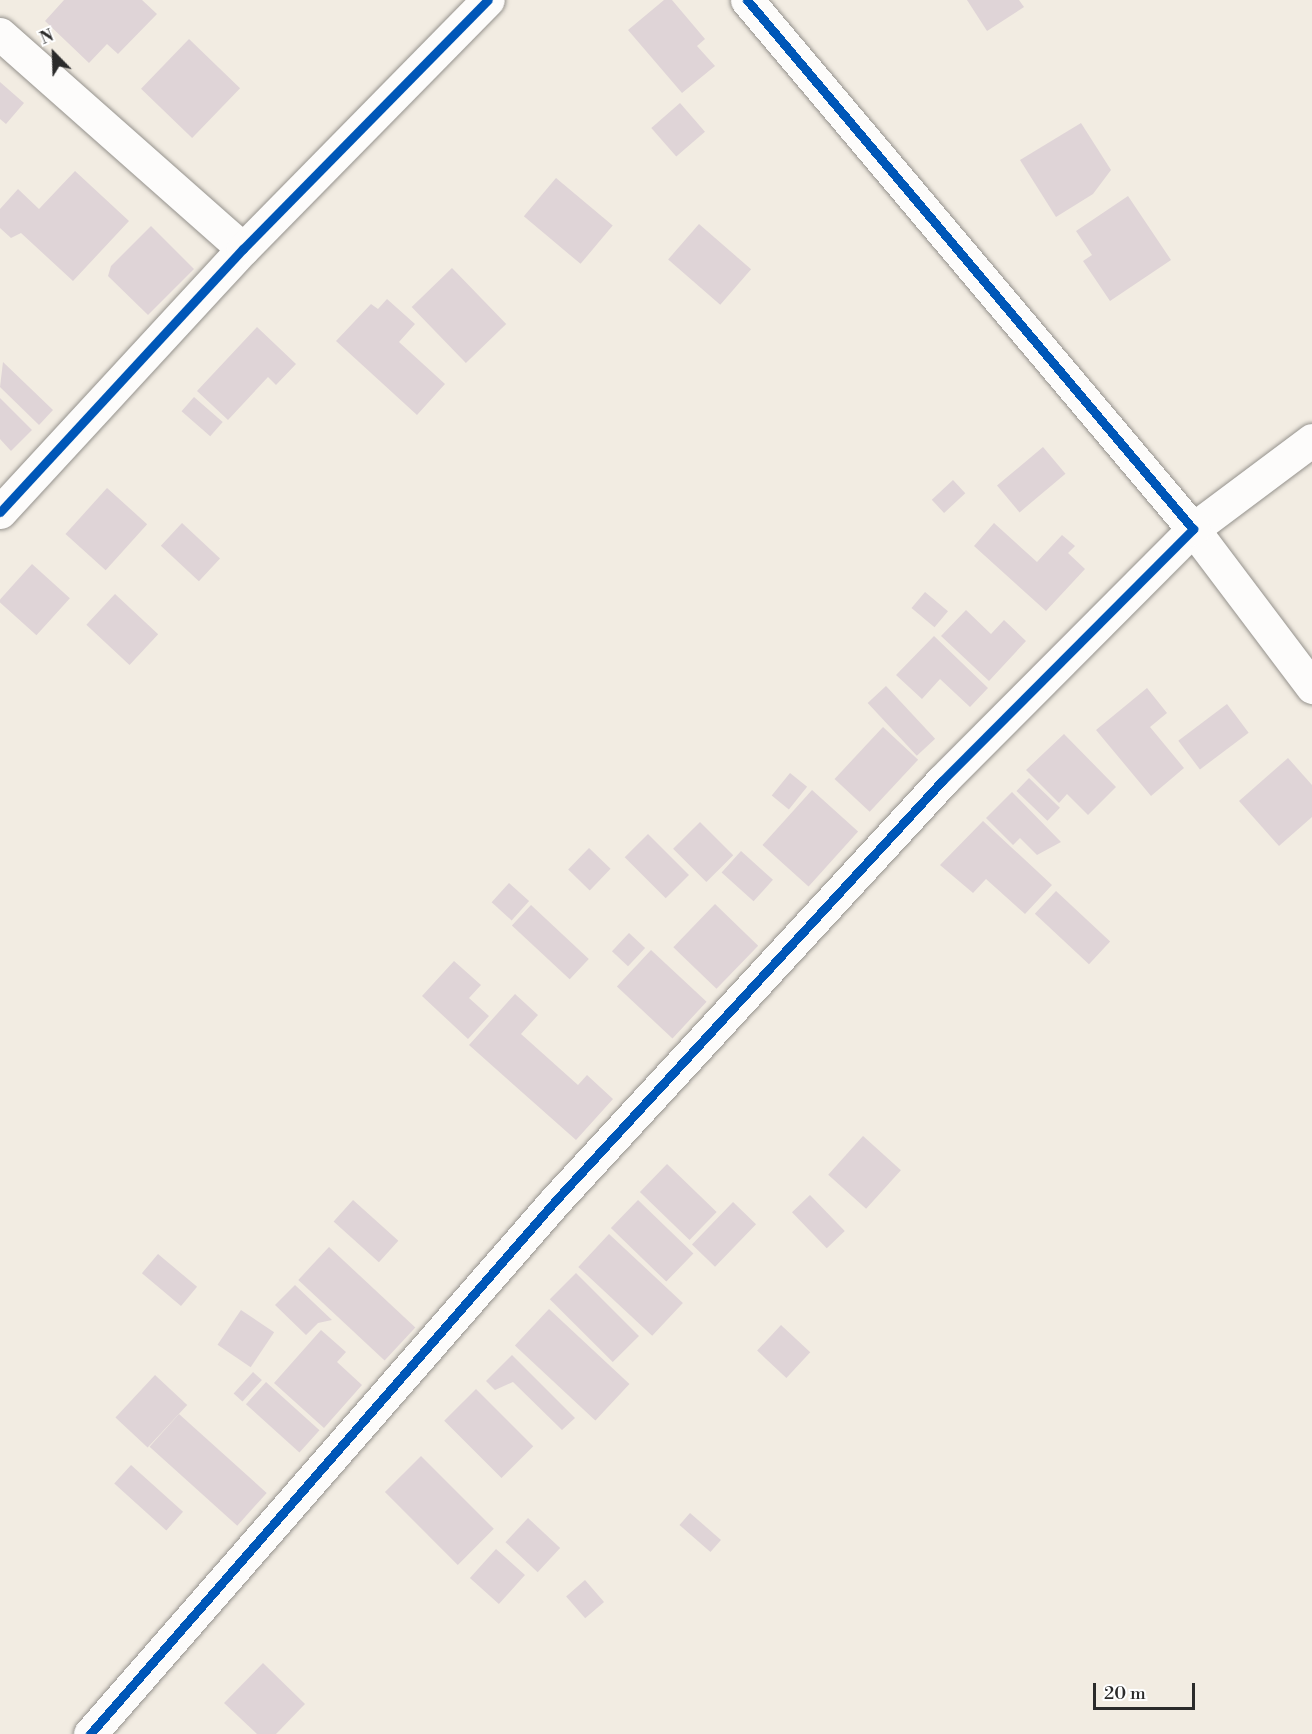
<!DOCTYPE html>
<style>
body{margin:0}
#map{position:relative;width:1312px;height:1734px;overflow:hidden;background:#f2ece2;font-family:"Libre Bodoni",serif}
div>[style]{position:absolute}
.building>*{inset:0;background:#dfd4d7;transform-origin:0 0}
.roads{filter:drop-shadow(0 0 2px #95928d) drop-shadow(0 0 2px #95928d)}
.minor>*{height:33px;margin:-16.5px;padding:0 16.5px;transform-origin:16.5px;border-radius:16.5px;background:#fdfcfb}
.cycleway>*{height:9px;margin:-4.5px;padding:0 4.5px;transform-origin:4.5px;border-radius:4.5px;background:#0057b8}
span{translate:-50% -50%;white-space:nowrap;text-align:center;line-height:1.15;-webkit-text-stroke:6px #fff;paint-order:stroke}
.north{position:absolute;left:24px;top:24px;width:60px;height:60px;-webkit-text-stroke:4px #fff;paint-order:stroke;rotate:337deg;font-size:16px;font-weight:700;line-height:24px;text-align:center;color:#2b2b2b}
.north::after{content:'';display:block;margin:auto;width:21px;height:27px;background:#2b2b2b;clip-path:polygon(50% 0,100% 100%,50% 72%,0 100%)}
.scale{position:absolute;left:1093px;top:1683px;width:102px;height:27px;box-sizing:border-box;border:3px solid #2b2b2b;border-top:0;padding-left:8px;font-size:18px;line-height:21px;white-space:nowrap;color:#2b2b2b;-webkit-text-stroke:4px #fff;paint-order:stroke}
</style>
<div id="map">
<div class="building">
<div style="clip-path:polygon(64px 0,142px 0,157px 14px,118px 54px,107px 44px,89px 63px,45px 21px)"></div>
<div style="clip-path:polygon(664px 0,672px 0,705px 39px,697px 46px,715px 66px,682px 93px,628px 30px)"></div>
<div style="clip-path:polygon(967px 0,1019px 0,1024px 7px,987px 31px)"></div>
<div style="left:189px;top:39px;width:71px;height:69px;rotate:44deg"></div>
<div style="clip-path:polygon(0 82px,24px 103px,6px 124px,0 119px)"></div>
<div style="left:680px;top:103px;width:38px;height:38px;rotate:49deg"></div>
<div style="clip-path:polygon(1081px 123px,1111px 170px,1093px 194px,1056px 217px,1020px 160px)"></div>
<div style="clip-path:polygon(75px 171px,129px 221px,73px 281px,21px 233px,11px 238px,0 228px,0 209px,18px 189px,39px 209px)"></div>
<div style="left:556px;top:178px;width:74px;height:50px;rotate:40deg"></div>
<div style="clip-path:polygon(1128px 196px,1171px 260px,1110px 301px,1083px 261px,1092px 255px,1076px 231px)"></div>
<div style="left:699px;top:224px;width:69px;height:47px;rotate:41deg"></div>
<div style="clip-path:polygon(151px 226px,194px 269px,148px 315px,108px 276px,111px 266px)"></div>
<div style="left:452px;top:268px;width:78px;height:56px;rotate:46deg"></div>
<div style="clip-path:polygon(387px 299px,415px 324px,399px 342px,445px 384px,417px 415px,336px 341px,371px 304px,378px 309px)"></div>
<div style="clip-path:polygon(257px 327px,296px 364px,276px 385px,268px 377px,228px 420px,197px 391px)"></div>
<div style="clip-path:polygon(3px 362px,53px 410px,39px 425px,0 387px)"></div>
<div style="left:194px;top:397px;width:38px;height:19px;rotate:41deg"></div>
<div style="clip-path:polygon(0 398px,32px 430px,11px 451px,0 439px)"></div>
<div style="left:1043px;top:447px;width:35px;height:60px;rotate:50deg"></div>
<div style="left:953px;top:480px;width:18px;height:29px;rotate:47deg"></div>
<div style="left:107px;top:488px;width:54px;height:62px;rotate:42deg"></div>
<div style="left:182px;top:523px;width:52px;height:31px;rotate:43deg"></div>
<div style="clip-path:polygon(994px 523px,1037px 562px,1062px 535px,1075px 546px,1068px 553px,1085px 569px,1046px 611px,974px 546px)"></div>
<div style="left:32px;top:564px;width:51px;height:50px;rotate:42deg"></div>
<div style="left:925px;top:592px;width:30px;height:21px;rotate:40deg"></div>
<div style="left:115px;top:594px;width:59px;height:42px;rotate:43deg"></div>
<div style="clip-path:polygon(966px 610px,991px 634px,1004px 620px,1026px 641px,989px 681px,941px 636px)"></div>
<div style="clip-path:polygon(934px 636px,988px 688px,970px 707px,940px 679px,922px 699px,896px 675px)"></div>
<div style="left:886px;top:686px;width:72px;height:25px;rotate:47deg"></div>
<div style="clip-path:polygon(1147px 688px,1167px 713px,1150px 727px,1184px 768px,1151px 796px,1096px 730px)"></div>
<div style="left:1227px;top:704px;width:36px;height:61px;rotate:53deg"></div>
<div style="left:883px;top:727px;width:48px;height:71px;rotate:43deg"></div>
<div style="clip-path:polygon(1064px 734px,1116px 787px,1088px 815px,1067px 794px,1059px 803px,1026px 770px)"></div>
<div style="clip-path:polygon(1288px 758px,1312px 785px,1312px 817px,1279px 846px,1239px 801px)"></div>
<div style="left:790px;top:773px;width:22px;height:29px;rotate:39deg"></div>
<div style="left:1029px;top:778px;width:43px;height:18px;rotate:44deg"></div>
<div style="left:812px;top:790px;width:62px;height:74px;rotate:42deg"></div>
<div style="clip-path:polygon(1012px 792px,1061px 842px,1037px 855px,1020px 838px,1013px 845px,986px 818px)"></div>
<div style="clip-path:polygon(983px 821px,1052px 885px,1025px 914px,986px 879px,973px 893px,940px 865px)"></div>
<div style="left:700px;top:822px;width:47px;height:38px;rotate:45deg"></div>
<div style="left:648px;top:834px;width:58px;height:33px;rotate:45deg"></div>
<div style="left:589px;top:848px;width:30px;height:30px;rotate:44deg"></div>
<div style="left:741px;top:851px;width:43px;height:29px;rotate:42deg"></div>
<div style="left:509px;top:883px;width:27px;height:26px;rotate:42deg"></div>
<div style="left:1056px;top:891px;width:74px;height:31px;rotate:43deg"></div>
<div style="left:715px;top:904px;width:60px;height:60px;rotate:44deg"></div>
<div style="left:531px;top:905px;width:79px;height:28px;rotate:43deg"></div>
<div style="left:629px;top:933px;width:22px;height:25px;rotate:43deg"></div>
<div style="left:651px;top:950px;width:76px;height:50px;rotate:43deg"></div>
<div style="clip-path:polygon(454px 961px,481px 985px,469px 998px,489px 1016px,468px 1039px,422px 996px)"></div>
<div style="clip-path:polygon(515px 994px,538px 1015px,521px 1034px,578px 1085px,587px 1075px,613px 1099px,576px 1140px,469px 1045px)"></div>
<div style="left:863px;top:1136px;width:51px;height:52px;rotate:42deg"></div>
<div style="left:667px;top:1164px;width:69px;height:39px;rotate:44deg"></div>
<div style="left:810px;top:1195px;width:50px;height:25px;rotate:46deg"></div>
<div style="left:353px;top:1200px;width:61px;height:29px;rotate:42deg"></div>
<div style="left:638px;top:1200px;width:77px;height:39px;rotate:44deg"></div>
<div style="left:733px;top:1202px;width:32px;height:59px;rotate:44deg"></div>
<div style="left:609px;top:1234px;width:101px;height:45px;rotate:43deg"></div>
<div style="left:329px;top:1247px;width:118px;height:45px;rotate:43deg"></div>
<div style="left:158px;top:1254px;width:51px;height:25px;rotate:40deg"></div>
<div style="left:576px;top:1273px;width:89px;height:37px;rotate:45deg"></div>
<div style="clip-path:polygon(295px 1285px,332px 1320px,318px 1323px,306px 1335px,275px 1305px)"></div>
<div style="left:549px;top:1309px;width:110px;height:50px;rotate:43deg"></div>
<div style="left:241px;top:1310px;width:40px;height:42px;rotate:34deg"></div>
<div style="left:781px;top:1325px;width:40px;height:35px;rotate:43deg"></div>
<div style="clip-path:polygon(321px 1330px,346px 1352px,337px 1362px,362px 1385px,324px 1428px,274px 1383px)"></div>
<div style="clip-path:polygon(512px 1355px,575px 1418px,562px 1430px,513px 1382px,495px 1390px,486px 1381px)"></div>
<div style="left:253px;top:1372px;width:12px;height:29px;rotate:42deg"></div>
<div style="left:155px;top:1375px;width:44px;height:58px;rotate:43deg"></div>
<div style="left:266px;top:1382px;width:72px;height:30px;rotate:42deg"></div>
<div style="left:476px;top:1389px;width:81px;height:45px;rotate:45deg"></div>
<div style="left:179px;top:1414px;width:118px;height:44px;rotate:42deg"></div>
<div style="left:421px;top:1456px;width:103px;height:51px;rotate:45deg"></div>
<div style="left:131px;top:1465px;width:70px;height:25px;rotate:42deg"></div>
<div style="left:690px;top:1513px;width:41px;height:16px;rotate:41deg"></div>
<div style="left:528px;top:1518px;width:44px;height:33px;rotate:43deg"></div>
<div style="left:496px;top:1549px;width:39px;height:39px;rotate:42deg"></div>
<div style="left:585px;top:1580px;width:29px;height:25px;rotate:49deg"></div>
<div style="clip-path:polygon(263px 1663px,305px 1704px,276px 1734px,257px 1734px,224px 1703px)"></div>
</div>
<div class="roads">
<div class="minor">
<div style="left:0;top:34px;width:324px;rotate:41.5deg"></div>
<div style="left:1312px;top:440px;width:149px;rotate:143.2deg"></div>
<div style="left:1193px;top:529px;width:198px;rotate:53deg"></div>
<div style="left:0;top:512px;width:358px;rotate:-47.3deg"></div>
<div style="left:243px;top:249px;width:349px;rotate:-45.5deg"></div>
<div style="left:90px;top:1734px;width:709px;rotate:-48.89deg"></div>
<div style="left:556px;top:1200px;width:570px;rotate:-47.35deg"></div>
<div style="left:942px;top:781px;width:356px;rotate:-45.1deg"></div>
<div style="left:1193px;top:529px;width:692px;rotate:-130.13deg"></div>
</div>
</div>
<div class="cycleway">
<div style="left:0;top:512px;width:358px;rotate:-47.3deg"></div>
<div style="left:243px;top:249px;width:349px;rotate:-45.5deg"></div>
<div style="left:90px;top:1734px;width:709px;rotate:-48.89deg"></div>
<div style="left:556px;top:1200px;width:570px;rotate:-47.35deg"></div>
<div style="left:942px;top:781px;width:356px;rotate:-45.1deg"></div>
<div style="left:1193px;top:529px;width:692px;rotate:-130.13deg"></div>
</div>
<div class="north">N</div>
<div class="scale">20 m</div>
</div>
